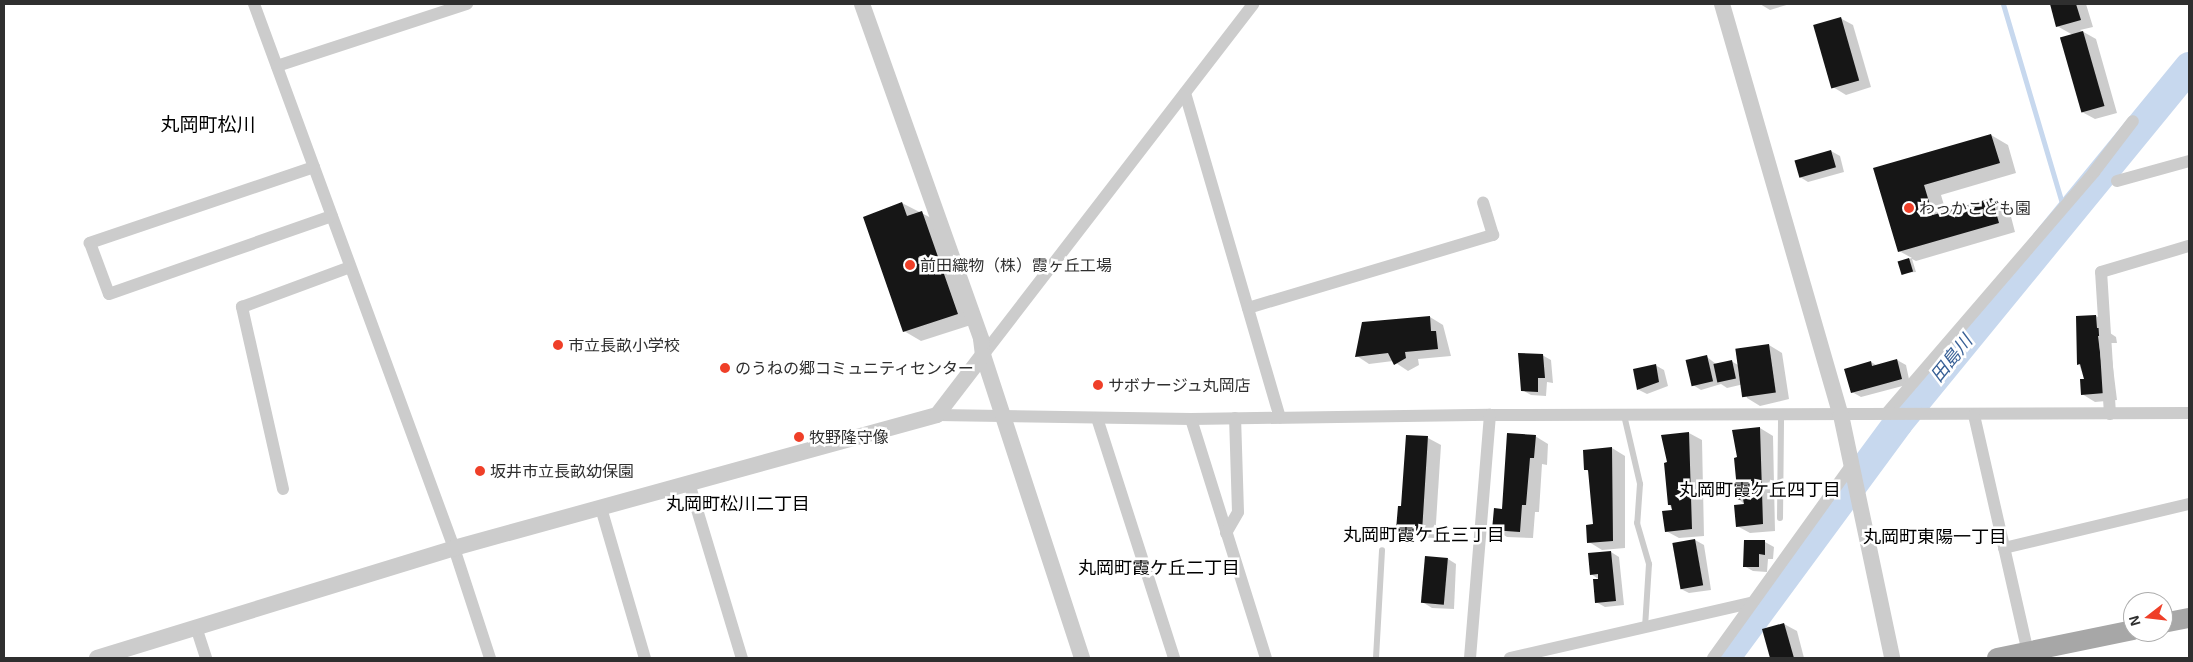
<!DOCTYPE html>
<meta charset="utf-8">
<style>
body{margin:0}
#map{position:relative;width:2193px;height:662px;overflow:hidden;background:#fff;font-family:"Exo 2","Noto Sans JP",sans-serif}
div>[style]{position:absolute}
.shadow>*{inset:0;background:#0003}
.stream>*{height:5px;margin:-2.5px;padding:0 2.5px;transform-origin:2.5px;border-radius:2.5px;background:#c7d8ee}
.river>*{height:30px;margin:-15px;padding:0 15px;transform-origin:15px;border-radius:15px;background:#c7d8ee}
.building>*{inset:0;background:#161616;transform-origin:0 0}
.service>*{height:6px;margin:-3px;padding:0 3px;transform-origin:3px;border-radius:3px;background:#ccc}
.minor>*{height:12px;margin:-6px;padding:0 6px;transform-origin:6px;border-radius:6px;background:#ccc}
.tertiary>*{height:16px;margin:-8px;padding:0 8px;transform-origin:8px;border-radius:8px;background:#ccc}
.primary>*{height:20px;margin:-10px;padding:0 10px;transform-origin:10px;border-radius:10px;background:#a7a7a7}
.dots>*{width:14px;height:14px;translate:-50% -50%;box-sizing:border-box;border:2px solid #fff;border-radius:50%}
span{translate:-50% -50%;white-space:nowrap;text-align:center;line-height:1.15;-webkit-text-stroke:5px #fff;paint-order:stroke}
.poi-label{font-size:16px;color:#2f2f2f}
.left{translate:0 -50%;text-align:left}
.water-label{font-size:18px;color:#386096;font-style:italic}
.neighbourhood-label{font-size:18px;color:#000}
.quarter-label{font-size:19px;color:#000}
.frame{position:absolute;inset:0;border:5px solid #2f2f2f;pointer-events:none}
.north{position:absolute;left:2123px;top:592px;width:50px;height:50px;box-sizing:border-box;background:#fff;border:1px solid #acacac;border-radius:50%;rotate:254deg;font-size:14px;font-weight:700;line-height:20px;text-align:center;color:#2f2f2f}
.north::after{content:'';display:block;margin:auto;width:18px;height:22px;background:#ef3f28;clip-path:polygon(50% 0,100% 100%,50% 72%,0 100%)}
</style>
<div id="map">
<div class="shadow">
<div style="clip-path:polygon(1760px 4px,1790px 4px,1770px 10px)"></div>
<div style="clip-path:polygon(2051px 4px,2086px 4px,2093px 27px,2080px 30px,2096px 39px,2117px 113px,2095px 119px,2082px 112px,2073px 35px,2057px 26px)"></div>
<div style="clip-path:polygon(1840px 18px,1853px 25px,1871px 87px,1846px 95px,1833px 87px)"></div>
<div style="clip-path:polygon(1991px 135px,2008px 145px,2016px 173px,1941px 195px,1946px 212px,1992px 199px,2009px 209px,2015px 232px,1916px 261px,1912px 259px,1916px 272px,1902px 273px,1898px 262px,1912px 258px,1899px 251px,1875px 169px)"></div>
<div style="clip-path:polygon(1831px 151px,1840px 156px,1844px 172px,1808px 182px,1800px 177px)"></div>
<div style="clip-path:polygon(902px 203px,939px 222px,974px 324px,921px 341px,904px 331px)"></div>
<div style="clip-path:polygon(2096px 316px,2109px 324px,2110px 333px,2116px 337px,2117px 343px,2110px 343px,2117px 400px,2095px 402px,2082px 394px,2085px 381px,2079px 364px)"></div>
<div style="clip-path:polygon(1430px 317px,1443px 325px,1451px 356px,1418px 359px,1419px 365px,1408px 371px,1393px 361px,1369px 364px,1357px 356px)"></div>
<div style="clip-path:polygon(1769px 345px,1782px 353px,1789px 399px,1760px 406px,1747px 398px,1744px 384px,1727px 388px,1721px 384px,1701px 390px,1693px 385px,1707px 357px,1716px 364px,1731px 361px,1740px 366px)"></div>
<div style="clip-path:polygon(1542px 355px,1551px 360px,1553px 383px,1547px 382px,1546px 396px,1531px 395px,1522px 390px)"></div>
<div style="clip-path:polygon(1897px 360px,1906px 365px,1910px 384px,1861px 397px,1852px 392px,1871px 362px,1878px 366px)"></div>
<div style="clip-path:polygon(1655px 365px,1664px 370px,1668px 386px,1647px 394px,1639px 390px,1634px 370px)"></div>
<div style="clip-path:polygon(1760px 428px,1773px 436px,1775px 531px,1750px 533px,1737px 526px,1745px 505px,1739px 499px,1739px 459px)"></div>
<div style="clip-path:polygon(1689px 433px,1702px 440px,1704px 536px,1679px 538px,1666px 531px,1673px 511px,1669px 504px,1668px 463px,1663px 436px)"></div>
<div style="clip-path:polygon(1535px 436px,1548px 444px,1547px 465px,1542px 464px,1539px 512px,1535px 512px,1533px 538px,1507px 537px,1494px 529px)"></div>
<div style="clip-path:polygon(1428px 438px,1441px 445px,1435px 538px,1410px 537px,1397px 529px)"></div>
<div style="clip-path:polygon(1612px 448px,1625px 456px,1625px 548px,1602px 550px,1589px 542px,1594px 525px,1589px 472px,1586px 469px)"></div>
<div style="clip-path:polygon(1695px 540px,1704px 545px,1711px 590px,1689px 593px,1681px 589px)"></div>
<div style="clip-path:polygon(1765px 542px,1774px 547px,1773px 559px,1768px 559px,1767px 572px,1753px 571px,1744px 566px)"></div>
<div style="clip-path:polygon(1611px 552px,1619px 557px,1624px 605px,1605px 607px,1596px 602px,1600px 580px,1591px 574px)"></div>
<div style="clip-path:polygon(1448px 559px,1456px 564px,1454px 609px,1432px 608px,1424px 603px)"></div>
<div style="clip-path:polygon(1784px 624px,1797px 631px,1804px 658px,1772px 658px,1764px 629px)"></div>
</div>
<div class="stream">
<div style="left:2003px;top:4px;width:225px;rotate:73.5deg"></div>
</div>
<div class="river">
<div style="left:1725px;top:658px;width:292px;rotate:-53.6deg"></div>
<div style="left:1898px;top:423px;width:460px;rotate:-50.7deg"></div>
</div>
<div class="building">
<div style="clip-path:polygon(2050px 4px,2076px 4px,2081px 20px,2056px 27px)"></div>
<div style="left:1841px;top:17px;width:66px;height:29px;rotate:74deg"></div>
<div style="left:2083px;top:31px;width:78px;height:24px;rotate:74deg"></div>
<div style="clip-path:polygon(1991px 134px,2000px 163px,1924px 185px,1933px 215px,1992px 198px,1999px 223px,1898px 252px,1873px 168px)"></div>
<div style="left:1831px;top:150px;width:18px;height:38px;rotate:74deg"></div>
<div style="clip-path:polygon(902px 202px,907px 216px,922px 211px,958px 314px,903px 332px,863px 217px)"></div>
<div style="left:1909px;top:258px;width:14px;height:12px;rotate:73deg"></div>
<div style="clip-path:polygon(2096px 315px,2097px 328px,2103px 328px,2104px 336px,2098px 336px,2105px 393px,2081px 395px,2080px 379px,2084px 379px,2080px 364px,2077px 365px,2076px 316px)"></div>
<div style="clip-path:polygon(1430px 316px,1431px 331px,1436px 331px,1438px 349px,1405px 352px,1406px 358px,1394px 365px,1388px 353px,1355px 357px,1362px 322px)"></div>
<div style="left:1769px;top:344px;width:49px;height:34px;rotate:82deg"></div>
<div style="clip-path:polygon(1518px 353px,1543px 354px,1545px 378px,1538px 378px,1538px 392px,1521px 391px)"></div>
<div style="left:1707px;top:355px;width:27px;height:22px;rotate:77deg"></div>
<div style="clip-path:polygon(1897px 359px,1902px 379px,1851px 393px,1844px 369px,1871px 361px,1872px 366px)"></div>
<div style="left:1732px;top:360px;width:19px;height:19px;rotate:78deg"></div>
<div style="clip-path:polygon(1656px 364px,1659px 382px,1637px 390px,1633px 369px)"></div>
<div style="clip-path:polygon(1760px 427px,1763px 524px,1736px 527px,1734px 505px,1744px 504px,1743px 499px,1738px 500px,1734px 458px,1737px 457px,1732px 430px)"></div>
<div style="clip-path:polygon(1689px 432px,1692px 529px,1665px 532px,1662px 511px,1672px 510px,1671px 505px,1668px 505px,1664px 463px,1667px 462px,1661px 435px)"></div>
<div style="clip-path:polygon(1507px 433px,1536px 435px,1534px 458px,1530px 458px,1526px 505px,1522px 505px,1520px 532px,1492px 530px,1494px 508px,1502px 509px)"></div>
<div style="clip-path:polygon(1406px 435px,1428px 436px,1422px 532px,1396px 530px,1398px 506px,1401px 506px)"></div>
<div style="clip-path:polygon(1612px 447px,1613px 541px,1587px 543px,1586px 525px,1593px 524px,1588px 470px,1584px 470px,1583px 450px)"></div>
<div style="left:1695px;top:539px;width:47px;height:23px;rotate:80deg"></div>
<div style="clip-path:polygon(1744px 540px,1765px 540px,1765px 555px,1759px 554px,1759px 567px,1743px 567px)"></div>
<div style="clip-path:polygon(1611px 551px,1616px 601px,1595px 603px,1593px 579px,1598px 579px,1598px 574px,1590px 575px,1588px 553px)"></div>
<div style="left:1425px;top:556px;width:23px;height:47px;rotate:5deg"></div>
<div style="clip-path:polygon(1784px 623px,1794px 658px,1770px 658px,1762px 629px)"></div>
</div>
<div class="service">
<div style="left:1624px;top:415px;width:71px;rotate:76.9deg"></div>
<div style="left:1640px;top:484px;width:39px;rotate:94deg"></div>
<div style="left:1637px;top:523px;width:43px;rotate:73.7deg"></div>
<div style="left:1649px;top:564px;width:63px;rotate:93.6deg"></div>
<div style="left:1780px;top:518px;width:103px;rotate:-89.4deg"></div>
<div style="left:1376px;top:658px;width:108px;rotate:-86.8deg"></div>
</div>
<div class="minor">
<div style="left:254px;top:4px;width:580px;rotate:69.81deg"></div>
<div style="left:454px;top:548px;width:116px;rotate:71.9deg"></div>
<div style="left:277px;top:66px;width:200px;rotate:-18.1deg"></div>
<div style="left:1185px;top:93px;width:338px;rotate:73.7deg"></div>
<div style="left:314px;top:167px;width:237px;rotate:161.3deg"></div>
<div style="left:90px;top:243px;width:54px;rotate:69.6deg"></div>
<div style="left:109px;top:294px;width:236px;rotate:-19.3deg"></div>
<div style="left:2117px;top:181px;width:75px;rotate:-15.5deg"></div>
<div style="left:1248px;top:308px;width:256px;rotate:-16.6deg"></div>
<div style="left:1493px;top:235px;width:34px;rotate:-107deg"></div>
<div style="left:983px;top:355px;width:443px;rotate:-52.4deg"></div>
<div style="left:1887px;top:413px;width:318px;rotate:-49.3deg"></div>
<div style="left:2094px;top:172px;width:64px;rotate:-52.6deg"></div>
<div style="left:2110px;top:414px;width:142px;rotate:-93.6deg"></div>
<div style="left:2101px;top:272px;width:92px;rotate:-16.5deg"></div>
<div style="left:937px;top:415px;width:254px;rotate:0.9deg"></div>
<div style="left:1191px;top:419px;width:299px;rotate:-0.8deg"></div>
<div style="left:1490px;top:415px;width:699px;rotate:-0.16deg"></div>
<div style="left:1974px;top:415px;width:249px;rotate:77.2deg"></div>
<div style="left:1097px;top:418px;width:252px;rotate:72.2deg"></div>
<div style="left:1191px;top:419px;width:250px;rotate:72.6deg"></div>
<div style="left:689px;top:483px;width:183px;rotate:73.2deg"></div>
<div style="left:283px;top:489px;width:187px;rotate:-102.7deg"></div>
<div style="left:242px;top:307px;width:115px;rotate:-20.3deg"></div>
<div style="left:601px;top:508px;width:156px;rotate:73.7deg"></div>
<div style="left:1226px;top:533px;width:24px;rotate:-60deg"></div>
<div style="left:1238px;top:512px;width:94px;rotate:-91.8deg"></div>
<div style="left:2004px;top:548px;width:190px;rotate:-13.4deg"></div>
<div style="left:196px;top:627px;width:33px;rotate:72deg"></div>
<div style="left:1470px;top:658px;width:244px;rotate:-85.3deg"></div>
<div style="left:1510px;top:658px;width:247px;rotate:-12.9deg"></div>
<div style="left:1713px;top:658px;width:236px;rotate:-54.3deg"></div>
</div>
<div class="tertiary">
<div style="left:862px;top:4px;width:356px;rotate:70.4deg"></div>
<div style="left:981px;top:339px;width:16px;rotate:83deg"></div>
<div style="left:983px;top:355px;width:319px;rotate:71.9deg"></div>
<div style="left:1722px;top:4px;width:428px;rotate:73.9deg"></div>
<div style="left:1841px;top:415px;width:248px;rotate:78.1deg"></div>
<div style="left:97px;top:658px;width:374px;rotate:-17.1deg"></div>
<div style="left:454px;top:548px;width:501px;rotate:-15.4deg"></div>
<div style="left:937px;top:415px;width:76px;rotate:-52.5deg"></div>
</div>
<div class="primary">
<div style="left:2163px;top:623px;width:26px;rotate:-11deg"></div>
<div style="left:1997px;top:658px;width:139px;rotate:-11.6deg"></div>
</div>
<div class="dots">
<div style="left:1909px;top:208px;background:#ef3f28"></div>
<div style="left:910px;top:265px;background:#ef3f28"></div>
<div style="left:558px;top:345px;background:#ef3f28"></div>
<div style="left:725px;top:368px;background:#ef3f28"></div>
<div style="left:1098px;top:385px;background:#ef3f28"></div>
<div style="left:799px;top:437px;background:#ef3f28"></div>
<div style="left:480px;top:471px;background:#ef3f28"></div>
</div>
<div class="poi-label">
<span class="left" style="left:1919px;top:208px">わっかこども園</span>
<span class="left" style="left:920px;top:265px">前田織物（株）霞ヶ丘工場</span>
<span class="left" style="left:568px;top:345px">市立長畝小学校</span>
<span class="left" style="left:735px;top:368px">のうねの郷コミュニティセンター</span>
<span class="left" style="left:1108px;top:385px">サボナージュ丸岡店</span>
<span class="left" style="left:809px;top:437px">牧野隆守像</span>
<span class="left" style="left:490px;top:471px">坂井市立長畝幼保園</span>
</div>
<div class="water-label">
<span style="left:1951px;top:358px;rotate:-51deg">田島川</span>
</div>
<div class="neighbourhood-label">
<span style="left:1760px;top:489px">丸岡町霞ケ丘四丁目</span>
<span style="left:738px;top:503px">丸岡町松川二丁目</span>
<span style="left:1424px;top:534px">丸岡町霞ケ丘三丁目</span>
<span style="left:1935px;top:536px">丸岡町東陽一丁目</span>
<span style="left:1159px;top:567px">丸岡町霞ケ丘二丁目</span>
</div>
<div class="quarter-label">
<span style="left:208px;top:124px">丸岡町松川</span>
</div>
<div class="frame"></div>
<div class="north">N</div>
</div>
